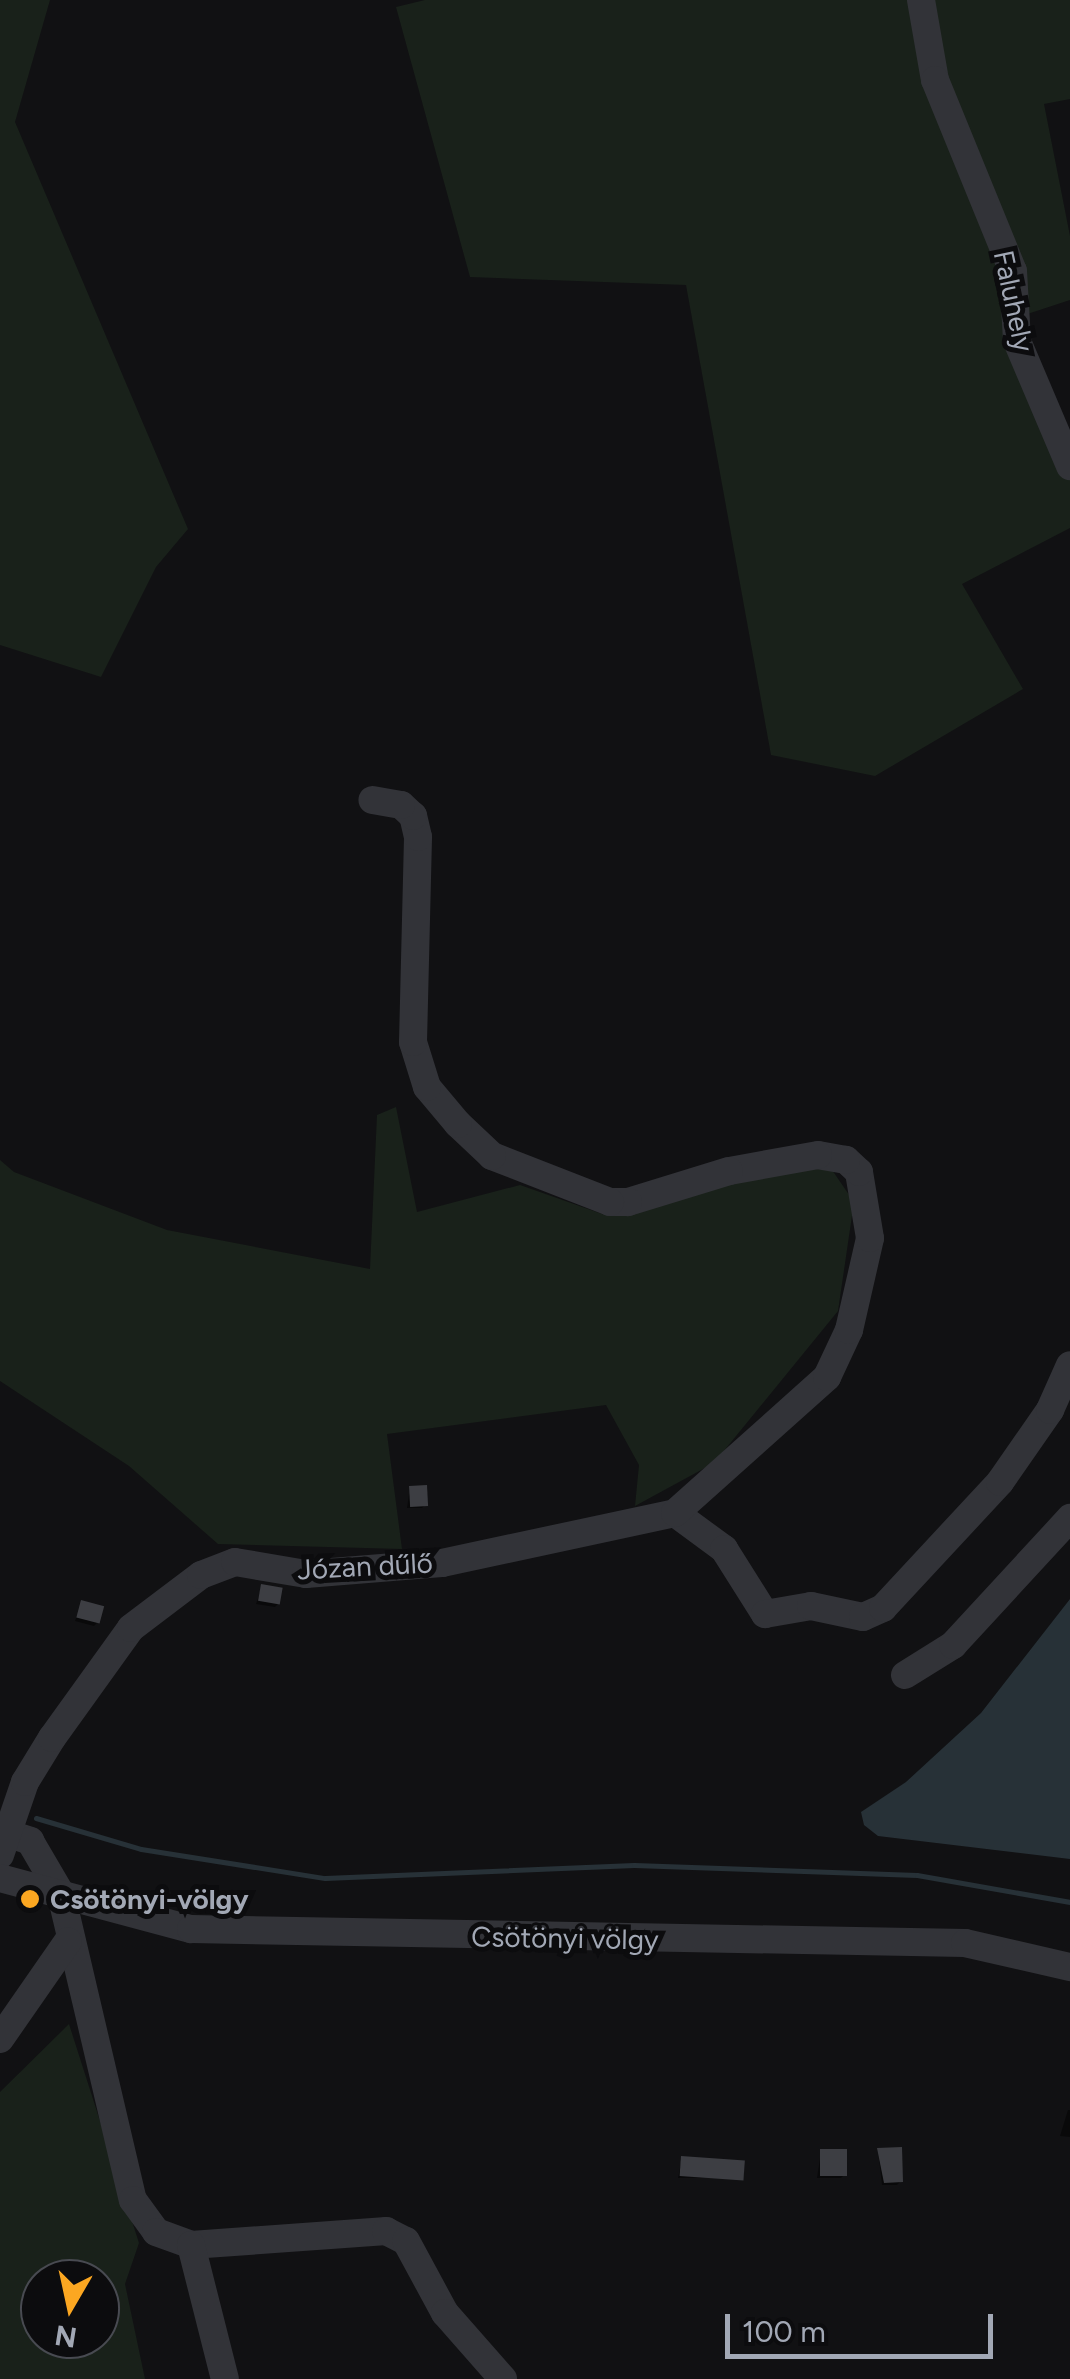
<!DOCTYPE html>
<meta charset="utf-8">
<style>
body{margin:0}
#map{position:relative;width:1070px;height:2379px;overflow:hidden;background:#111113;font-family:Figtree,sans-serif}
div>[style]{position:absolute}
.green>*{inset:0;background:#19211a}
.water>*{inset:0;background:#273137}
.shadow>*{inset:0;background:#0007}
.stream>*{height:5px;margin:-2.5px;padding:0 2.5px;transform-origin:2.5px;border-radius:2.5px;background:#273137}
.building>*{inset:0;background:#3d3e43;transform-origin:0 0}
.minor>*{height:28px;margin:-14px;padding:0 14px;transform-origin:14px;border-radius:14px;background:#323338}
.dots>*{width:28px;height:28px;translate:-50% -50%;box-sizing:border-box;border:5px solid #0c0c0e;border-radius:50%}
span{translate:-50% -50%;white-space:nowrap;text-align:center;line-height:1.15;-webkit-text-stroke:10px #0c0c0e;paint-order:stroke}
.street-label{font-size:28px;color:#a2a8b5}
.poi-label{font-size:28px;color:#a2a8b5;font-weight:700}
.left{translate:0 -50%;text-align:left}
.north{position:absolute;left:20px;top:2259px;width:100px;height:100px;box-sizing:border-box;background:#0c0c0e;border:2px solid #484a51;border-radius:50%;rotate:189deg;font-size:28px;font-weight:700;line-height:40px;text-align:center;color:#a2a8b5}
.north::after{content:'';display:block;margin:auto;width:35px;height:45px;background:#fca721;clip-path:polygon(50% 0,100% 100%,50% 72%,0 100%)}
.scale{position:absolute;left:725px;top:2314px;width:268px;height:45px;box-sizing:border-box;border:5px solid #a2a8b5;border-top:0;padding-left:12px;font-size:30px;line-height:35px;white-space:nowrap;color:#a2a8b5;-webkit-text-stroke:8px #0c0c0e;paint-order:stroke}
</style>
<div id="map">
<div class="green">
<div style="clip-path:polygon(0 0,50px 0,15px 122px,188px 529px,156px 567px,101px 677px,0 645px)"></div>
<div style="clip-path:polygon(425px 0,1070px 0,1070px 99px,1044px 104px,1070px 236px,1070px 300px,1015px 318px,1070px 436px,1070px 528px,962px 584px,1023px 689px,875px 776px,771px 755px,686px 285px,470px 277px,396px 7px)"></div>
<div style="clip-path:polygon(396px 1107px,417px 1212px,520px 1185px,605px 1215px,756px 1176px,830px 1167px,854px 1202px,838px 1311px,714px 1463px,635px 1506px,639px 1465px,606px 1405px,387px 1434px,402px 1549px,218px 1544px,129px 1466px,0 1381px,0 1160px,14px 1172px,167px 1230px,370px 1269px,377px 1115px)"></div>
<div style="clip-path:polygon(evenodd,69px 2024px,139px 2243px,125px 2284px,145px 2379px,0 2379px,0 2092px,69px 2024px,40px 2279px,100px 2279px,100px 2339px,40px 2339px,40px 2279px)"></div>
</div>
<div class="water">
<div style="clip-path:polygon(1070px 1599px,1070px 1859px,878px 1836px,864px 1825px,861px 1812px,906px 1782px,981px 1713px)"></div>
</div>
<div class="shadow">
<div style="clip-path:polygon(410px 1488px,425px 1505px,422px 1508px,407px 1508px)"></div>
<div style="clip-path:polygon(262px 1587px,278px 1604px,275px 1607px,256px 1604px)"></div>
<div style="clip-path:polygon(82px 1603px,97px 1623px,94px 1626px,75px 1621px)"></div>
<div style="clip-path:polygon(1068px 2110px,1070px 2110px,1070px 2137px,1060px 2136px)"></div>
<div style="clip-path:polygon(878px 2150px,901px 2181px,897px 2185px,882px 2185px)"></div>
<div style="clip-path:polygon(821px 2152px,844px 2175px,841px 2178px,817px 2178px)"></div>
<div style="clip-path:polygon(682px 2158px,742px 2177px,678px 2178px)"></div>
</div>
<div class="stream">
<div style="left:36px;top:1818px;width:109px;rotate:16.4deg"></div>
<div style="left:141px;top:1849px;width:186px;rotate:9deg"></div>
<div style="left:325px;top:1878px;width:309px;rotate:-2.4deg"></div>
<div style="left:634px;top:1865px;width:283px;rotate:2deg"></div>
<div style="left:917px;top:1875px;width:155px;rotate:10deg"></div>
</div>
<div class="building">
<div style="left:427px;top:1485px;width:21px;height:18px;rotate:87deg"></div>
<div style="left:261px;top:1584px;width:22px;height:17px;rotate:10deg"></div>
<div style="left:81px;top:1600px;width:24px;height:18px;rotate:15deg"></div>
<div style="clip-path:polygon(902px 2147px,903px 2182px,884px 2183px,877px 2148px)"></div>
<div style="left:820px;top:2149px;width:27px;height:27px"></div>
<div style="left:681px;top:2156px;width:64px;height:20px;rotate:4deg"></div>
</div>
<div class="minor">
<div style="left:921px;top:0;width:81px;rotate:80.1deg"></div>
<div style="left:935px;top:80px;width:206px;rotate:67.8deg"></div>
<div style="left:1013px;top:271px;width:70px;rotate:86.7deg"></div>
<div style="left:1017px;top:341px;width:136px;rotate:67deg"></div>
<div style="left:675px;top:1513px;width:61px;rotate:36.3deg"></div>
<div style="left:724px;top:1549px;width:77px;rotate:57.8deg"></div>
<div style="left:765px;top:1614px;width:47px;rotate:-9.9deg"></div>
<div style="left:811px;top:1606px;width:53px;rotate:11.9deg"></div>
<div style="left:863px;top:1617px;width:22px;rotate:-24deg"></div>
<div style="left:883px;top:1608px;width:172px;rotate:-47.1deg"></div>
<div style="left:1000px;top:1482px;width:88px;rotate:-55.2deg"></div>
<div style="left:1050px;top:1410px;width:49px;rotate:-66deg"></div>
<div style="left:905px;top:1675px;width:57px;rotate:-32deg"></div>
<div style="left:953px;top:1645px;width:173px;rotate:-47.3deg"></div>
<div style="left:0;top:1831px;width:32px;rotate:18deg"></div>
<div style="left:30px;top:1841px;width:61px;rotate:59.7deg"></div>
<div style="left:61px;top:1894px;width:314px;rotate:76.8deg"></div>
<div style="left:133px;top:2200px;width:39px;rotate:54deg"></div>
<div style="left:156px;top:2232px;width:37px;rotate:20deg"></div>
<div style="left:191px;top:2245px;width:196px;rotate:-4.1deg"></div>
<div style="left:386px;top:2231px;width:22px;rotate:27deg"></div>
<div style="left:406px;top:2241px;width:82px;rotate:61.6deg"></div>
<div style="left:445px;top:2313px;width:88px;rotate:48.7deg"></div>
<div style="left:0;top:1855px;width:77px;rotate:-71.1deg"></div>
<div style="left:25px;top:1782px;width:52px;rotate:-58.5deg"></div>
<div style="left:52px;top:1738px;width:135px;rotate:-54.3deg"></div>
<div style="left:131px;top:1628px;width:88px;rotate:-37.1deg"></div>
<div style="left:201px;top:1575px;width:36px;rotate:-21deg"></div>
<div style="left:235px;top:1562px;width:72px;rotate:9.6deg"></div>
<div style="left:306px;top:1574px;width:136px;rotate:-4.6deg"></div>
<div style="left:442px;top:1563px;width:238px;rotate:-12.1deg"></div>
<div style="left:675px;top:1513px;width:204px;rotate:-41.8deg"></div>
<div style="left:827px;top:1377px;width:52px;rotate:-64.9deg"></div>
<div style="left:849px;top:1330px;width:94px;rotate:-77.1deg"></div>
<div style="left:870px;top:1238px;width:67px;rotate:-99.5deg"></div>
<div style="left:859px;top:1172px;width:18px;rotate:-137deg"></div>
<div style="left:846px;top:1160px;width:28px;rotate:-170deg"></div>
<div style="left:818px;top:1155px;width:90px;rotate:169.8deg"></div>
<div style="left:729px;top:1171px;width:106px;rotate:162.9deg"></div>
<div style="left:628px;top:1202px;width:18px;rotate:180deg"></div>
<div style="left:610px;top:1202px;width:127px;rotate:-158.7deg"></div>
<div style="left:492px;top:1156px;width:47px;rotate:-136.7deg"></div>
<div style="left:458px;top:1124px;width:48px;rotate:-130deg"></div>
<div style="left:427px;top:1087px;width:47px;rotate:-107.3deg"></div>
<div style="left:413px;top:1042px;width:205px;rotate:-88.6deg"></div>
<div style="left:418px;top:837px;width:22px;rotate:-103deg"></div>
<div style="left:413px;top:816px;width:16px;rotate:-137deg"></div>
<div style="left:401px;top:805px;width:29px;rotate:-170deg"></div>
<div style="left:0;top:1878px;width:198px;rotate:15deg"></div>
<div style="left:191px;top:1929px;width:774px;rotate:1.04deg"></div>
<div style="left:965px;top:1943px;width:108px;rotate:12.9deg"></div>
<div style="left:0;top:2039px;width:119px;rotate:-55.2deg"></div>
<div style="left:191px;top:2245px;width:138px;rotate:75.8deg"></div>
</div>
<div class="dots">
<div style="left:30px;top:1899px;background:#fca721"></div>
</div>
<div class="street-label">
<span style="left:1014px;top:301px;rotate:78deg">Faluhely</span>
<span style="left:365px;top:1566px;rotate:-3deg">Józan dűlő</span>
<span style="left:565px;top:1938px;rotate:1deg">Csötönyi völgy</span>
</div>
<div class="poi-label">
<span class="left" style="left:50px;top:1899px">Csötönyi-völgy</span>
</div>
<div class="north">N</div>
<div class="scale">100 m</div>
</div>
